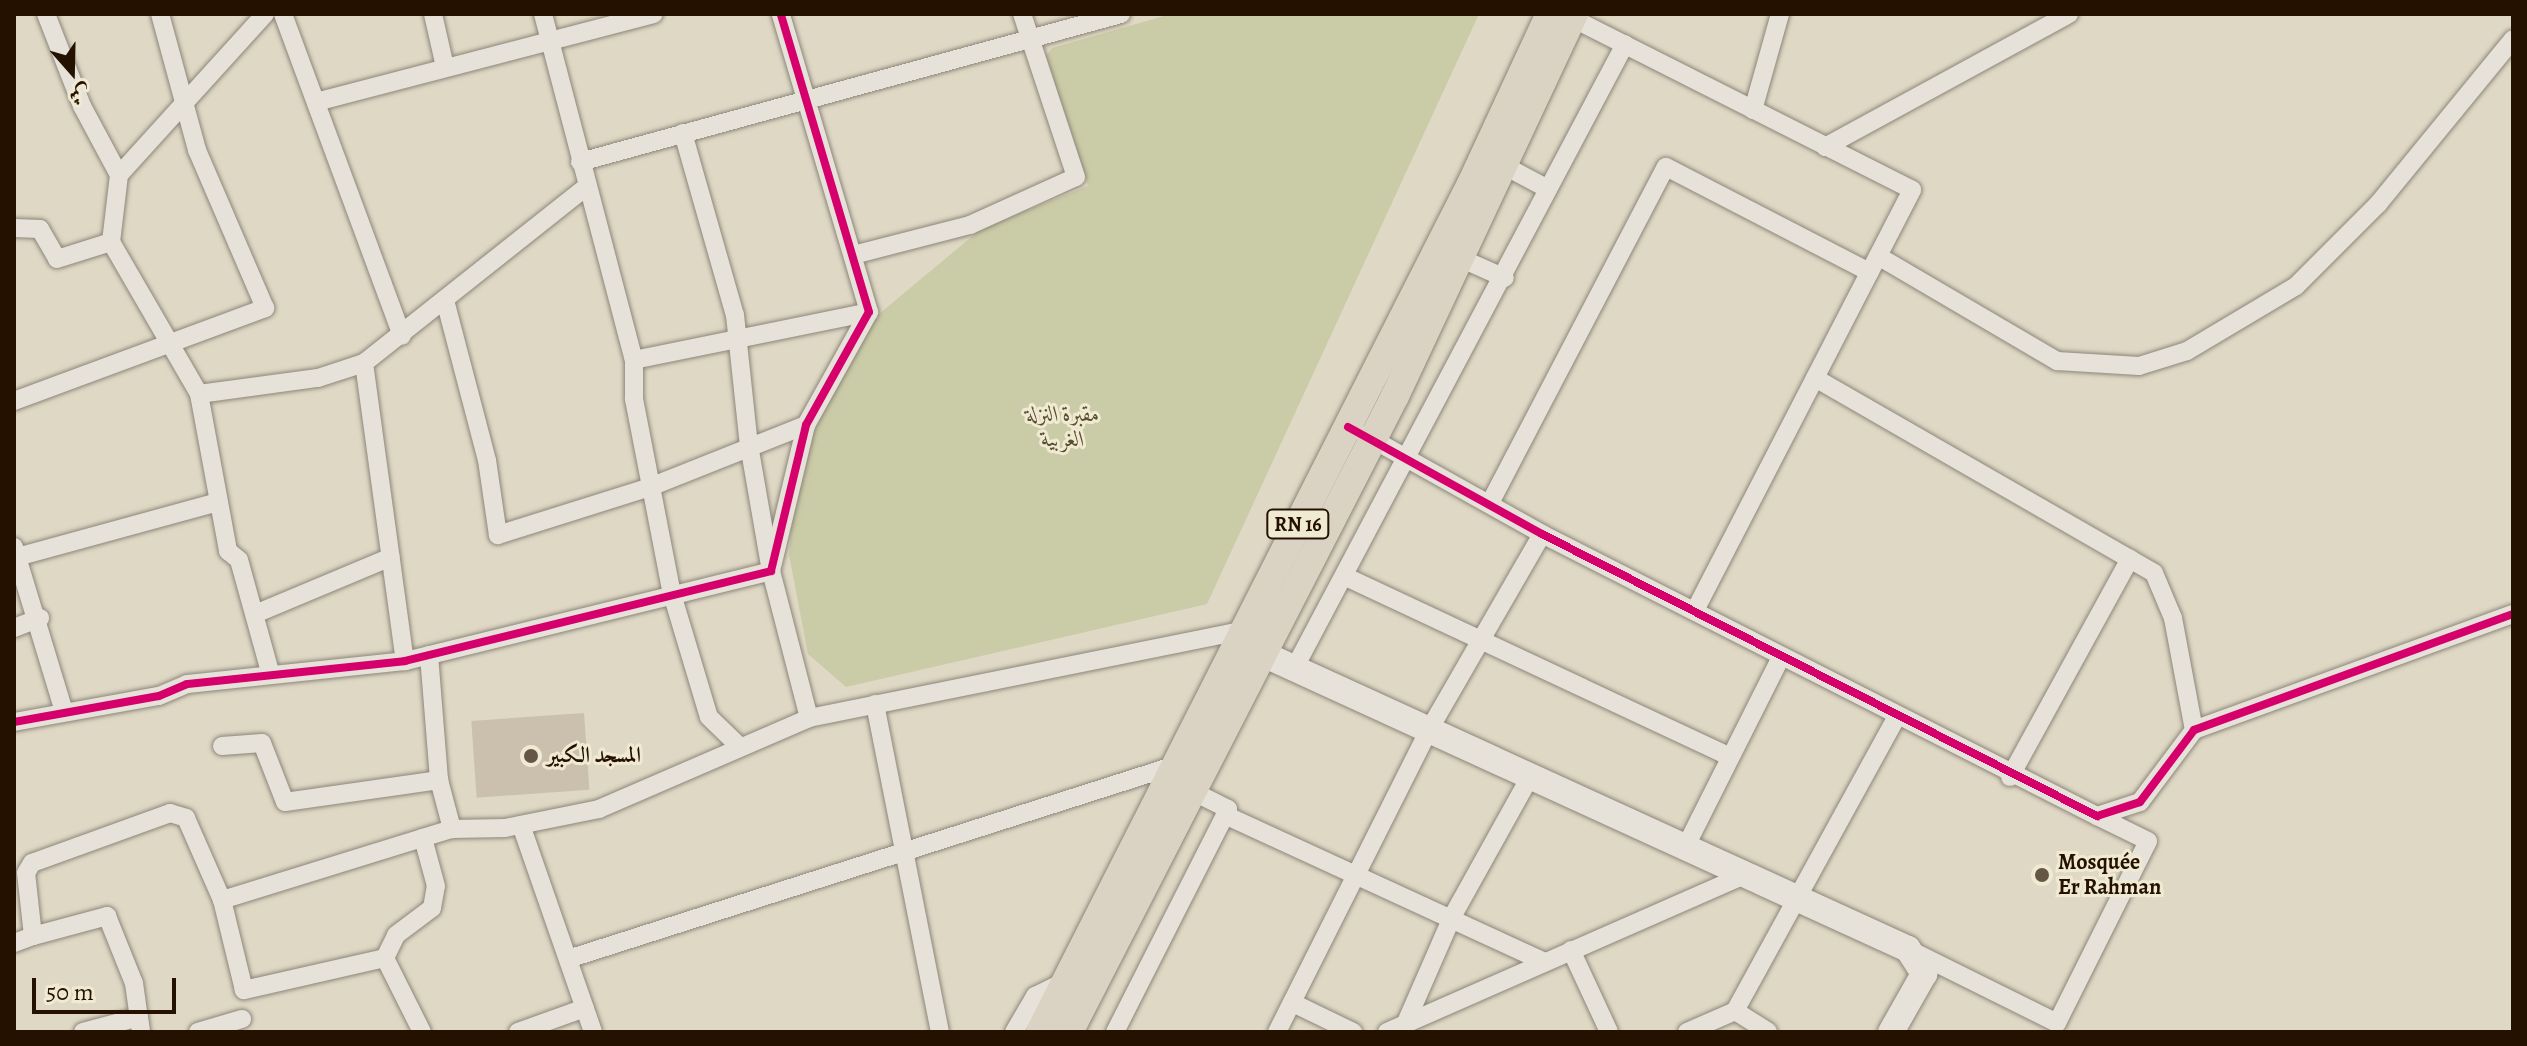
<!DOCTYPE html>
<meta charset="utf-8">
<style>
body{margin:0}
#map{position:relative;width:2527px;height:1046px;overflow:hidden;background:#dfd8c5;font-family:Alegreya,Amiri,serif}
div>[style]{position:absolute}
.green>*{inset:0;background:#cacba7}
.building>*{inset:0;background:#cbbfae;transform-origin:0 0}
.roads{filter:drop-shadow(0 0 2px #8c8679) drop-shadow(0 0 2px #8c8679)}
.street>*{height:18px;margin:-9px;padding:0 9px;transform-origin:9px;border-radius:9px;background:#e6e2d9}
.secondary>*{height:26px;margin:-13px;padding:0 13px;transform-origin:13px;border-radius:13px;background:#e6e2d9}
.primary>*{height:28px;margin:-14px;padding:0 14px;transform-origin:14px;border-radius:14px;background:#dad3c3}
.cycleway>*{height:8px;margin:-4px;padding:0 4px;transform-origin:4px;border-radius:4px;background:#d6006c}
.dots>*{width:22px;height:22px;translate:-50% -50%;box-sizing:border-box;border:4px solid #f1ead2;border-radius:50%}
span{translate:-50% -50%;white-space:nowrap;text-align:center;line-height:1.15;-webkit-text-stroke:6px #f1ead2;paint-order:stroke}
.shield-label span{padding:2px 6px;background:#f1ead2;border:2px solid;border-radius:6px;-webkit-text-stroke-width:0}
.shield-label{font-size:20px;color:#241100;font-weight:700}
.park-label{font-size:22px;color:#584f32;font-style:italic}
.poi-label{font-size:22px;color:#241100;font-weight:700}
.left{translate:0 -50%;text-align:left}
.frame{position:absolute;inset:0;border:16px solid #241100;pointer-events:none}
.north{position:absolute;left:32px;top:32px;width:80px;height:80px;-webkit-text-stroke:6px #f1ead2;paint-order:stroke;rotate:160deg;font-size:22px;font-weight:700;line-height:32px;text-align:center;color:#241100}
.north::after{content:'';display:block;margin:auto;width:28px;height:36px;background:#241100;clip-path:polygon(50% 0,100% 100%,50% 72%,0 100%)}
.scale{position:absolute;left:32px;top:978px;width:144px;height:36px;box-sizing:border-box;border:4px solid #241100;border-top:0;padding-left:10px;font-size:24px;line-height:28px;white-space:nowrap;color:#241100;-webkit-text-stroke:6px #f1ead2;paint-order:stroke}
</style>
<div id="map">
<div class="green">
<div style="clip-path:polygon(1171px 14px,1479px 14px,1207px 604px,846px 687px,808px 654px,789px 555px,793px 503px,812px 436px,861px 329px,981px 229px,1088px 186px,1046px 56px,1052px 48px)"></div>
</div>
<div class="building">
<div style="left:584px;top:713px;width:77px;height:113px;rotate:86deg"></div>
</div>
<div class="roads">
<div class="street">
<div style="left:46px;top:14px;width:99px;rotate:68.6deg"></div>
<div style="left:82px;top:106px;width:78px;rotate:61.8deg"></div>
<div style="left:265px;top:14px;width:217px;rotate:132.2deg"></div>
<div style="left:119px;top:175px;width:67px;rotate:96.8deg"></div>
<div style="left:111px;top:242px;width:176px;rotate:59.9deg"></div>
<div style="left:199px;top:394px;width:160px;rotate:79.5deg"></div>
<div style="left:228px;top:551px;width:14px;rotate:39deg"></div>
<div style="left:239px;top:560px;width:119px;rotate:74.5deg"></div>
<div style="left:283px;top:14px;width:343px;rotate:69.7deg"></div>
<div style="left:433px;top:14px;width:54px;rotate:77.2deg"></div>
<div style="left:543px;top:14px;width:358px;rotate:75.3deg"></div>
<div style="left:634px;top:360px;width:39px;rotate:90deg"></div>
<div style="left:634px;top:399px;width:199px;rotate:79deg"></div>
<div style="left:672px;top:594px;width:128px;rotate:73.3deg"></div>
<div style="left:709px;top:717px;width:42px;rotate:44deg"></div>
<div style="left:1572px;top:18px;width:381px;rotate:26.8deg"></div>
<div style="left:1912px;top:190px;width:474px;rotate:117.3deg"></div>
<div style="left:316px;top:102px;width:349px;rotate:-14.6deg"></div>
<div style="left:1753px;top:110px;width:100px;rotate:-74.3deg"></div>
<div style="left:683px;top:133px;width:189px;rotate:74.1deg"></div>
<div style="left:735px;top:315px;width:131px;rotate:83.9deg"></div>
<div style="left:749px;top:445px;width:128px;rotate:80.1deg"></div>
<div style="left:771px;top:571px;width:152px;rotate:75.5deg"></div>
<div style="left:1825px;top:147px;width:278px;rotate:-28.6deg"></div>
<div style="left:580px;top:162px;width:561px;rotate:-15.3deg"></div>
<div style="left:1503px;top:165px;width:51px;rotate:28.1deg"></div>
<div style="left:14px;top:228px;width:26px;rotate:2deg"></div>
<div style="left:40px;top:229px;width:34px;rotate:60deg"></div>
<div style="left:57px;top:259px;width:57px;rotate:-17.5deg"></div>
<div style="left:857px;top:254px;width:117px;rotate:-14.4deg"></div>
<div style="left:970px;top:225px;width:116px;rotate:-24.4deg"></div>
<div style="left:1076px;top:177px;width:172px;rotate:-108.3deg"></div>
<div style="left:1878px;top:256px;width:208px;rotate:30.4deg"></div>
<div style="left:2057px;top:361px;width:82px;rotate:3.5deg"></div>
<div style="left:2139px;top:366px;width:50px;rotate:-17.4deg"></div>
<div style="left:2187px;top:351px;width:127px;rotate:-30.8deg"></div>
<div style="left:2296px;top:286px;width:116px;rotate:-45deg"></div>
<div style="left:2378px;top:204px;width:213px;rotate:-50.7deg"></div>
<div style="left:1460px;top:258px;width:49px;rotate:24deg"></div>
<div style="left:446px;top:304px;width:161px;rotate:75.3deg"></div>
<div style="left:487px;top:460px;width:76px;rotate:81.7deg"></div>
<div style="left:498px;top:535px;width:159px;rotate:-17.5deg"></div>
<div style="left:650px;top:487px;width:168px;rotate:-21.7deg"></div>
<div style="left:634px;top:360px;width:240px;rotate:-11.5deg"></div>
<div style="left:364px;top:363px;width:301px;rotate:82.2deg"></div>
<div style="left:1815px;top:378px;width:391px;rotate:29.9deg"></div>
<div style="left:2154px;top:573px;width:49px;rotate:67.1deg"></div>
<div style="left:2173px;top:618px;width:114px;rotate:79.4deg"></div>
<div style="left:199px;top:394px;width:120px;rotate:-7.7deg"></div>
<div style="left:318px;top:378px;width:48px;rotate:-18.1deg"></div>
<div style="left:364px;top:363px;width:282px;rotate:-38.4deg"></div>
<div style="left:14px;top:401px;width:268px;rotate:-20.3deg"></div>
<div style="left:265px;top:308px;width:172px;rotate:-113.3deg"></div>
<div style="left:197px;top:150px;width:141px;rotate:-105.2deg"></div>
<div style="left:1365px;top:435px;width:203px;rotate:29.2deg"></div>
<div style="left:1542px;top:534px;width:623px;rotate:26.94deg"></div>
<div style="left:2097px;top:816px;width:45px;rotate:-18deg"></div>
<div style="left:2140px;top:802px;width:90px;rotate:-53.1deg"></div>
<div style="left:2194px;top:730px;width:339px;rotate:-20deg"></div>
<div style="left:1490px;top:503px;width:379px;rotate:-62.4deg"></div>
<div style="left:1666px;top:167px;width:229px;rotate:27.3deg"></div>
<div style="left:14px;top:547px;width:172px;rotate:73.1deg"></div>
<div style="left:17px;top:557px;width:208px;rotate:-15.3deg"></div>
<div style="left:1344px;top:576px;width:426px;rotate:25.1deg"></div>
<div style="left:255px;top:614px;width:147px;rotate:-22.7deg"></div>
<div style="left:14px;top:628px;width:28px;rotate:-21deg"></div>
<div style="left:429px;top:655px;width:125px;rotate:85.4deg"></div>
<div style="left:439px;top:780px;width:51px;rotate:75.1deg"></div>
<div style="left:452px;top:829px;width:53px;rotate:-1.1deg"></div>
<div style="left:505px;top:828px;width:96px;rotate:-11.4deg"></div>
<div style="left:599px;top:809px;width:229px;rotate:-23.4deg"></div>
<div style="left:809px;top:718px;width:444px;rotate:-11.4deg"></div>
<div style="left:1294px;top:669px;width:707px;rotate:-62.09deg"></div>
<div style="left:875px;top:704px;width:334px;rotate:78.8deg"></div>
<div style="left:14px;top:722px;width:147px;rotate:-10.2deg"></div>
<div style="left:159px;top:696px;width:30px;rotate:-23deg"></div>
<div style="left:187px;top:684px;width:219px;rotate:-6deg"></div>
<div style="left:405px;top:661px;width:377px;rotate:-13.8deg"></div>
<div style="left:771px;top:571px;width:150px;rotate:-76.5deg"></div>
<div style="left:806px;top:425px;width:129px;rotate:-60.9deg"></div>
<div style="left:869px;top:312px;width:311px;rotate:-106.5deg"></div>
<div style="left:222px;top:746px;width:40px;rotate:-4.3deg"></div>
<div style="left:262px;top:743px;width:63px;rotate:68.7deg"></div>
<div style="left:285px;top:802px;width:156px;rotate:-8.1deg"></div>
<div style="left:2010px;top:777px;width:249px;rotate:-61.2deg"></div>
<div style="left:1225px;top:815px;width:350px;rotate:24.7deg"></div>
<div style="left:521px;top:825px;width:219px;rotate:70.8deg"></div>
<div style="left:1685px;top:848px;width:214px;rotate:-63.3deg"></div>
<div style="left:33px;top:936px;width:77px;rotate:-15.1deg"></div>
<div style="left:107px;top:916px;width:72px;rotate:68.1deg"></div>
<div style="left:134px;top:983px;width:34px;rotate:82deg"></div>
<div style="left:14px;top:943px;width:20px;rotate:-20deg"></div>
<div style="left:33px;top:936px;width:63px;rotate:-96.3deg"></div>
<div style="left:26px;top:873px;width:12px;rotate:-59deg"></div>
<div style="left:32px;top:863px;width:147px;rotate:-19.9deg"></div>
<div style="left:170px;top:813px;width:17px;rotate:17deg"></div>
<div style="left:186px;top:818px;width:90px;rotate:66.3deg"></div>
<div style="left:1571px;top:950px;width:90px;rotate:65.1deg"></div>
<div style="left:1910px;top:950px;width:164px;rotate:26.4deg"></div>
<div style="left:2057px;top:1023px;width:203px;rotate:-63.4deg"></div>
<div style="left:2148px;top:841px;width:57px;rotate:-153.9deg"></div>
<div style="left:385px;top:958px;width:145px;rotate:167.2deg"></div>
<div style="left:244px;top:990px;width:93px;rotate:-103.7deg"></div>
<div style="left:222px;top:900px;width:241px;rotate:-17.2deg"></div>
<div style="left:568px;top:959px;width:638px;rotate:-17.7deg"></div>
<div style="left:1293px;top:1003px;width:67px;rotate:25.8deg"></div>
<div style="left:1735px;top:1011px;width:39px;rotate:32deg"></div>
<div style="left:1404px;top:1027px;width:120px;rotate:-66.4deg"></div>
<div style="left:1452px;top:917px;width:160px;rotate:-60.9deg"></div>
<div style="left:83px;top:1032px;width:58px;rotate:-15deg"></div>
<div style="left:139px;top:1017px;width:15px;rotate:82deg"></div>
<div style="left:198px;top:1032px;width:46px;rotate:-16.5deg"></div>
<div style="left:422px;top:1032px;width:83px;rotate:-116.6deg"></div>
<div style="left:385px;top:958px;width:25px;rotate:-64deg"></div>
<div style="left:396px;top:935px;width:45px;rotate:-36.9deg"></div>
<div style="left:432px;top:908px;width:22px;rotate:-80deg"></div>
<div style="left:436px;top:886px;width:50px;rotate:-105.2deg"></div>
<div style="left:518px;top:1032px;width:71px;rotate:-19.7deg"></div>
<div style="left:1014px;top:1032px;width:42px;rotate:-59.7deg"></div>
<div style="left:1035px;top:996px;width:34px;rotate:-26deg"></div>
<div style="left:1115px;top:1032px;width:250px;rotate:-63.1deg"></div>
<div style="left:1228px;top:809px;width:40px;rotate:-153.4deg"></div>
<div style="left:1277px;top:1032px;width:338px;rotate:-63.3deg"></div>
<div style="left:1429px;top:730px;width:226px;rotate:-60deg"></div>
<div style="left:1387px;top:1032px;width:391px;rotate:-23.7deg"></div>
<div style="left:1687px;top:1032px;width:52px;rotate:-23.6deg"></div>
<div style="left:1735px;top:1011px;width:334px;rotate:-61.2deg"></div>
</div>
<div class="secondary">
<div style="left:1263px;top:654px;width:709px;rotate:24.58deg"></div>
<div style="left:1908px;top:949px;width:30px;rotate:57deg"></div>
<div style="left:1924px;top:974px;width:67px;rotate:119.6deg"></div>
</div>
<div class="primary">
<div style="left:1040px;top:1032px;width:951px;rotate:-63.06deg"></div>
<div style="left:1471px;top:184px;width:187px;rotate:-65.1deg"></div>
<div style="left:1069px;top:1032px;width:715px;rotate:-62.86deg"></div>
<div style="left:1395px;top:396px;width:422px;rotate:-64.9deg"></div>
</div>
</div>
<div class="cycleway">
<div style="left:1348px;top:427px;width:222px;rotate:28.9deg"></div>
<div style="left:1542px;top:534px;width:623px;rotate:26.94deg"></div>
<div style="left:2097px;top:816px;width:45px;rotate:-18deg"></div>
<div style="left:2140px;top:802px;width:90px;rotate:-53.1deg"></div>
<div style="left:2194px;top:730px;width:339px;rotate:-20deg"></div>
<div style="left:14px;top:722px;width:147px;rotate:-10.2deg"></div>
<div style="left:159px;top:696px;width:30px;rotate:-23deg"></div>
<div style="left:187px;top:684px;width:219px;rotate:-6deg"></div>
<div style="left:405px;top:661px;width:377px;rotate:-13.8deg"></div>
<div style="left:771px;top:571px;width:150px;rotate:-76.5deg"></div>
<div style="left:806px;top:425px;width:129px;rotate:-60.9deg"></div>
<div style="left:869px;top:312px;width:311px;rotate:-106.5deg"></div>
</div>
<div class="dots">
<div style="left:531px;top:756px;background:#655745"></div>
<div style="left:2042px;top:875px;background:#655745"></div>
</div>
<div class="shield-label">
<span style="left:1298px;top:524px">RN 16</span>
</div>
<div class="park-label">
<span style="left:1063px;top:427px">مقبرة النزلة<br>الغربية</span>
</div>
<div class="poi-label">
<span class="left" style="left:547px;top:756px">المسجد الكبير</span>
<span class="left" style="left:2058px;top:875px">Mosquée<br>Er Rahman</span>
</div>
<div class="frame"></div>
<div class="north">ش</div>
<div class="scale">50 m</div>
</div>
